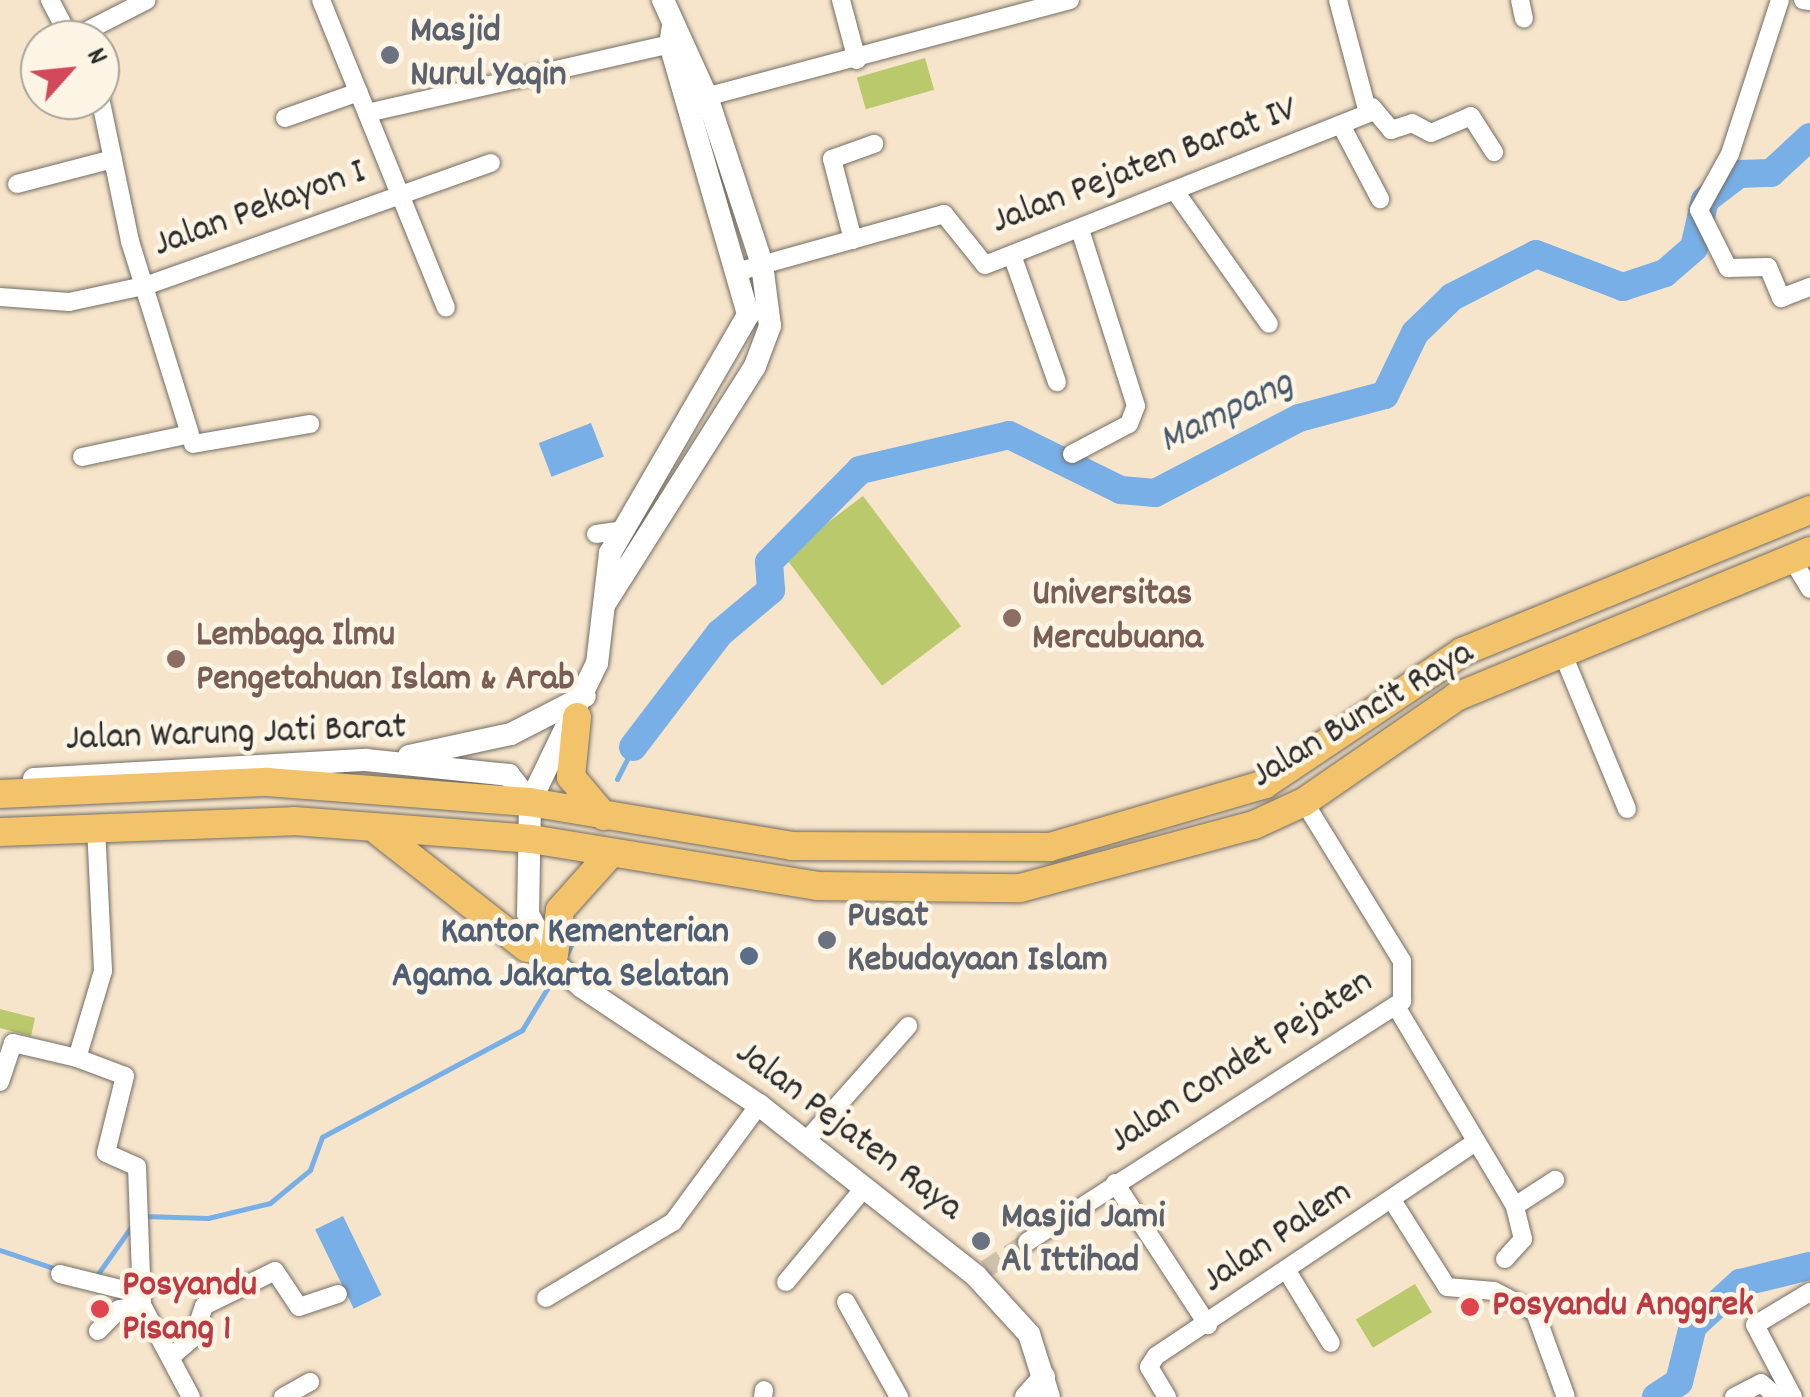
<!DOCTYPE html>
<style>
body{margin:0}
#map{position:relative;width:1810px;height:1397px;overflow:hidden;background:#f7e5cb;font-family:Dekko,sans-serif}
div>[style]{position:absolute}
.green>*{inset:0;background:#bac96b;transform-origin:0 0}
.water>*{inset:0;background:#78afe6;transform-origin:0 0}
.stream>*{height:5px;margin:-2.5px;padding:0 2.5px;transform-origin:2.5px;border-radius:2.5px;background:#78afe6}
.river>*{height:28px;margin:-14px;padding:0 14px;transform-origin:14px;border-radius:14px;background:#78afe6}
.minor-tunnel>*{height:18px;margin-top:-9px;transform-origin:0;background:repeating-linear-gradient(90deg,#cec0ab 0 18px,transparent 0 27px)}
.roads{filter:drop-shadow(0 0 2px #726c63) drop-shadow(0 0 2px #726c63)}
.minor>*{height:18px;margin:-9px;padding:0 9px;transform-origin:9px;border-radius:9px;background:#fff}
.tertiary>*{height:22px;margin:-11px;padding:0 11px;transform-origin:11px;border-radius:11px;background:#fff}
.primary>*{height:28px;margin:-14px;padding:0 14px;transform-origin:14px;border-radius:14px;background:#f2c36a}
.dots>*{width:28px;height:28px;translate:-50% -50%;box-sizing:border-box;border:5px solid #fcf5e5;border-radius:50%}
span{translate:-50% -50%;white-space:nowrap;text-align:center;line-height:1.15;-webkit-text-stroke:9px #fcf5e5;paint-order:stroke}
.worship-label{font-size:38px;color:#5b616d;font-weight:700}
.left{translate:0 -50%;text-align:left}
.street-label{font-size:38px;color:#2b2b2b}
.education-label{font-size:38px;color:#785e54;font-weight:700}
.service-label{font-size:38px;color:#4e5e75;font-weight:700}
.right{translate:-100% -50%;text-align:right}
.health-label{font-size:38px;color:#be3a42;font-weight:700}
.water-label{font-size:40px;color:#46596c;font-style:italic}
.north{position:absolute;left:20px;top:20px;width:100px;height:100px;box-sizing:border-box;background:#fcf5e5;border:2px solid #a8a49b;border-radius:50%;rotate:63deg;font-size:28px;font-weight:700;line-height:40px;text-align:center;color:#2b2b2b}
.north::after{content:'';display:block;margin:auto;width:35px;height:45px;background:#d1495b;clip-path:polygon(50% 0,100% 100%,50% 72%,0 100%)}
</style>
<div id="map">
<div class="green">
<div style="left:925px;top:58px;width:33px;height:71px;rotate:74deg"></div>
<div style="left:863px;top:496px;width:163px;height:99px;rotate:53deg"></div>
<div style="clip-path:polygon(0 1009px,35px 1018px,31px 1036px,0 1028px)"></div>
<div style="left:1415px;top:1284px;width:33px;height:69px;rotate:59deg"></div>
</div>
<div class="water">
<div style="left:591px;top:423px;width:36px;height:56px;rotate:69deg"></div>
<div style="left:343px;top:1216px;width:88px;height:31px;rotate:64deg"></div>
</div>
<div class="stream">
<div style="left:617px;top:779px;width:36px;rotate:-63deg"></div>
<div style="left:566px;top:955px;width:29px;rotate:-63deg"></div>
<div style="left:143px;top:1216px;width:65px;rotate:1.8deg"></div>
<div style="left:208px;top:1218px;width:64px;rotate:-13.6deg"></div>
<div style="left:270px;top:1203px;width:52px;rotate:-39.5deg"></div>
<div style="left:310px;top:1170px;width:35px;rotate:-70deg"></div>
<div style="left:322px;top:1137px;width:227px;rotate:-28.1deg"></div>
<div style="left:522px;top:1030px;width:66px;rotate:-58.7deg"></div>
<div style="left:0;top:1250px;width:62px;rotate:18.7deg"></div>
<div style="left:95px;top:1278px;width:67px;rotate:-54.7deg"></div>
</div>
<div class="river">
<div style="left:633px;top:747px;width:143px;rotate:-52.7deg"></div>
<div style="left:720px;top:633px;width:67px;rotate:-40.1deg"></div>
<div style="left:771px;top:590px;width:28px;rotate:-94deg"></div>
<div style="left:769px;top:562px;width:129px;rotate:-45.3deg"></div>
<div style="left:860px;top:470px;width:153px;rotate:-13.2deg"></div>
<div style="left:1009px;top:435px;width:125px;rotate:26.2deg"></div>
<div style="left:1121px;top:490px;width:34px;rotate:5deg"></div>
<div style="left:1155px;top:493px;width:162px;rotate:-27.5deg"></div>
<div style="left:1299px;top:418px;width:89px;rotate:-15deg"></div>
<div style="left:1385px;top:395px;width:69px;rotate:-64.2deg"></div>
<div style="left:1415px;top:333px;width:52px;rotate:-44.2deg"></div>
<div style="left:1452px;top:297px;width:94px;rotate:-27.1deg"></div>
<div style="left:1536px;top:254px;width:93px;rotate:20.8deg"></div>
<div style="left:1623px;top:287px;width:44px;rotate:-18.4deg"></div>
<div style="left:1665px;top:273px;width:38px;rotate:-41deg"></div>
<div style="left:1694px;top:248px;width:49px;rotate:-77.1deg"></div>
<div style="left:1705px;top:200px;width:43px;rotate:-37.4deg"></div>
<div style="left:1739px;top:174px;width:32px;rotate:-2deg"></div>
<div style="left:1771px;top:173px;width:53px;rotate:-42.7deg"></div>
<div style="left:1656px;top:1397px;width:27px;rotate:-33deg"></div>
<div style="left:1679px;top:1382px;width:58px;rotate:-76deg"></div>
<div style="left:1693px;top:1326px;width:64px;rotate:-42.5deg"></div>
<div style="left:1740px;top:1283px;width:72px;rotate:-13.7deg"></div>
</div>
<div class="minor-tunnel">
<div style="left:986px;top:1269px;width:49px;rotate:-33.4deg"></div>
</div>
<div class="roads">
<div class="minor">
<div style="left:50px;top:0;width:45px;rotate:62.3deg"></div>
<div style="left:321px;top:0;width:332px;rotate:67.9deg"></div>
<div style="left:841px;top:0;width:62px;rotate:75.1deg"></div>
<div style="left:1520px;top:0;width:19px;rotate:78deg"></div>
<div style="left:1780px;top:0;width:162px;rotate:108deg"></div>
<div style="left:1730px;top:154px;width:64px;rotate:119deg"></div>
<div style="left:1699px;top:210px;width:65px;rotate:63.4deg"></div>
<div style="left:1728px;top:268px;width:40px;rotate:-1.4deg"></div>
<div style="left:1768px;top:267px;width:34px;rotate:67deg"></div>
<div style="left:1781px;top:298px;width:31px;rotate:-21deg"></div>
<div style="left:1803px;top:0;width:7px;rotate:8deg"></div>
<div style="left:71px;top:39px;width:85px;rotate:-27.2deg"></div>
<div style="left:698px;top:99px;width:385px;rotate:-14.9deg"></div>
<div style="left:1372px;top:107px;width:30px;rotate:50deg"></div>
<div style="left:1391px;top:130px;width:22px;rotate:-18deg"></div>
<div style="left:1412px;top:123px;width:21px;rotate:28deg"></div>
<div style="left:1431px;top:133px;width:43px;rotate:-23deg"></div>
<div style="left:1471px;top:116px;width:43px;rotate:57.4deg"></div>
<div style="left:367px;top:113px;width:321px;rotate:-12.8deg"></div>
<div style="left:285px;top:118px;width:78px;rotate:-19.4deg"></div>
<div style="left:1341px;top:125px;width:84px;rotate:62.2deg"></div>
<div style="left:17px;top:184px;width:99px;rotate:-14.6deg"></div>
<div style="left:1177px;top:194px;width:159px;rotate:54.7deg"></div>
<div style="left:853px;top:240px;width:84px;rotate:-104.5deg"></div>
<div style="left:832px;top:159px;width:45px;rotate:-19.7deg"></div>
<div style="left:1012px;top:255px;width:135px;rotate:70.5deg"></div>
<div style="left:740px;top:271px;width:212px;rotate:-15.6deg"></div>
<div style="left:944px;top:214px;width:65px;rotate:51.2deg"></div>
<div style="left:985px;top:265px;width:412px;rotate:-21.6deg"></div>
<div style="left:1368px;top:113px;width:117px;rotate:-104.9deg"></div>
<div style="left:0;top:297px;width:69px;rotate:4.1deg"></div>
<div style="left:69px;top:302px;width:81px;rotate:-12.1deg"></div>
<div style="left:148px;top:285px;width:364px;rotate:-19.6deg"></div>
<div style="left:193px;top:444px;width:119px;rotate:-9.7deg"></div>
<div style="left:1072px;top:454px;width:64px;rotate:-27.8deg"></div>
<div style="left:1129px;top:424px;width:19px;rotate:-69deg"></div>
<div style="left:1136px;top:406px;width:186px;rotate:-107.6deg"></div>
<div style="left:82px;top:457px;width:110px;rotate:-12deg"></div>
<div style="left:190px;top:434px;width:202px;rotate:-107.3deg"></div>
<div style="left:130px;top:241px;width:146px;rotate:-101.8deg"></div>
<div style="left:596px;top:534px;width:29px;rotate:-8deg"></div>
<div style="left:1792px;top:559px;width:35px;rotate:59deg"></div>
<div style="left:1562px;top:652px;width:170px;rotate:67.5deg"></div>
<div style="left:96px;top:827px;width:144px;rotate:87.2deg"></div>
<div style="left:103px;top:971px;width:91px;rotate:106.6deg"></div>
<div style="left:77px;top:1058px;width:51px;rotate:20.6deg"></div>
<div style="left:125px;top:1076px;width:79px;rotate:103.9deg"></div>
<div style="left:106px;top:1153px;width:34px;rotate:24deg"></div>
<div style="left:137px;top:1167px;width:138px;rotate:87.9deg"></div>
<div style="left:142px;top:1305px;width:104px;rotate:62deg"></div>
<div style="left:1397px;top:1008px;width:230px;rotate:59.2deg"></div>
<div style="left:0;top:1082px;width:41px;rotate:-71.6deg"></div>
<div style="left:13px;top:1043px;width:66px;rotate:13.2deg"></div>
<div style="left:806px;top:1141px;width:154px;rotate:-48.4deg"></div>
<div style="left:1115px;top:1183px;width:170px;rotate:56.8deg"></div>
<div style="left:1392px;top:1200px;width:103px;rotate:57.7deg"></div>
<div style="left:1447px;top:1287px;width:47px;rotate:4.9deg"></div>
<div style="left:1494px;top:1291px;width:46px;rotate:27.1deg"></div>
<div style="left:1535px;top:1312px;width:90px;rotate:70deg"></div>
<div style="left:1027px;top:1242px;width:446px;rotate:-32.7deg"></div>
<div style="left:1402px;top:1001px;width:40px;rotate:-90deg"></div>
<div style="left:1402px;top:961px;width:187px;rotate:-121.6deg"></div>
<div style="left:1505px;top:1259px;width:27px;rotate:-48deg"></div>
<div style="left:1523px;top:1239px;width:34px;rotate:-104deg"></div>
<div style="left:1515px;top:1206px;width:48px;rotate:-33deg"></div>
<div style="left:1287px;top:1271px;width:84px;rotate:58.6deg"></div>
<div style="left:60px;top:1274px;width:83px;rotate:13.9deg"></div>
<div style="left:786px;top:1282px;width:124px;rotate:-50.3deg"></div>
<div style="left:546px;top:1298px;width:148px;rotate:-30.9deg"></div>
<div style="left:673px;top:1222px;width:145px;rotate:-53.7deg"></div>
<div style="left:846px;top:1302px;width:109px;rotate:60.8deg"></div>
<div style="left:98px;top:1331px;width:30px;rotate:-46deg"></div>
<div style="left:119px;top:1309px;width:23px;rotate:-10deg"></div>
<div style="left:172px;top:1356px;width:28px;rotate:-41deg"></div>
<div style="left:193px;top:1338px;width:34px;rotate:-71deg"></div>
<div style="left:204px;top:1306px;width:79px;rotate:-26.2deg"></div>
<div style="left:275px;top:1271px;width:43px;rotate:56.3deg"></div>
<div style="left:299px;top:1307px;width:41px;rotate:-18.4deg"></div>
<div style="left:283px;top:1397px;width:31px;rotate:-29deg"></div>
<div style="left:763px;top:1397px;width:7px;rotate:-82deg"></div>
<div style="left:1167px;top:1397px;width:35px;rotate:-121deg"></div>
<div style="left:1149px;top:1367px;width:13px;rotate:-58deg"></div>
<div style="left:1156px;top:1356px;width:385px;rotate:-33.8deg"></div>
<div style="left:1734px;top:1397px;width:30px;rotate:-27deg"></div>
<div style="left:1761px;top:1383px;width:21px;rotate:41deg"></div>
<div style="left:1793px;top:1397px;width:81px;rotate:-117.8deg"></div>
<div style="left:1755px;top:1325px;width:64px;rotate:-31deg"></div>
</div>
<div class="tertiary">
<div style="left:673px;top:26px;width:18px;rotate:99deg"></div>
<div style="left:670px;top:44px;width:282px;rotate:73.9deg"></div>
<div style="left:748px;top:315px;width:275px;rotate:120.1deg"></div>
<div style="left:610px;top:553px;width:111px;rotate:96.7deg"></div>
<div style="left:597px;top:663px;width:154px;rotate:115.7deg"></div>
<div style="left:530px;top:802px;width:112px;rotate:91deg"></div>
<div style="left:528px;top:914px;width:57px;rotate:61.6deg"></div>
<div style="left:555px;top:964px;width:35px;rotate:40deg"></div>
<div style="left:582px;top:987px;width:213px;rotate:33.7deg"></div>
<div style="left:759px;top:1105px;width:276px;rotate:38.2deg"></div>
<div style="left:976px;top:1276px;width:79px;rotate:47.6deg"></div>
<div style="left:1029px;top:1334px;width:66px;rotate:72.4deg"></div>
<div style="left:604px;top:605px;width:283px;rotate:-57.7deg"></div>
<div style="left:755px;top:366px;width:43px;rotate:-69.4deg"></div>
<div style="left:770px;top:326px;width:63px;rotate:-97.4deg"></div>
<div style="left:762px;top:264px;width:176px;rotate:-108.2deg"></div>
<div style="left:707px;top:97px;width:107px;rotate:-114.4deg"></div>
<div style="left:409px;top:756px;width:104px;rotate:-12.2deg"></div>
<div style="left:511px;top:734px;width:83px;rotate:-27.2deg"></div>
<div style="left:34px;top:779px;width:333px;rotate:-3.3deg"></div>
<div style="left:366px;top:760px;width:144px;rotate:6deg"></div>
<div style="left:509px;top:775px;width:34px;rotate:52deg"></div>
<div style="left:1026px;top:1397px;width:27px;rotate:-48deg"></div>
</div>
<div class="primary">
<div style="left:577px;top:717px;width:60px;rotate:95.7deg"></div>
<div style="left:571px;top:777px;width:51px;rotate:49.8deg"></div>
<div style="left:0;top:794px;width:268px;rotate:-2.6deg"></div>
<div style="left:268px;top:782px;width:263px;rotate:4.4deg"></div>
<div style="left:530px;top:802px;width:266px;rotate:9.5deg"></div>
<div style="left:792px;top:846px;width:258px;rotate:0.2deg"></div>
<div style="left:1050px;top:847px;width:224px;rotate:-16.3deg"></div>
<div style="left:1265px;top:784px;width:237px;rotate:-33.8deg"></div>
<div style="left:1462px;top:652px;width:376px;rotate:-22.2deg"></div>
<div style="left:0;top:832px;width:294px;rotate:-2.1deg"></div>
<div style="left:294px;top:821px;width:238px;rotate:4.3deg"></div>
<div style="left:531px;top:839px;width:290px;rotate:9.3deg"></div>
<div style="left:817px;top:886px;width:203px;rotate:0.6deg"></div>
<div style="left:1020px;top:888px;width:242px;rotate:-15.1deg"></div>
<div style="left:1254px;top:825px;width:55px;rotate:-24.7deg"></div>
<div style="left:1304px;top:802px;width:185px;rotate:-34.6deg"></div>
<div style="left:1456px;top:697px;width:383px;rotate:-22.4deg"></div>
<div style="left:379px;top:832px;width:188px;rotate:38.1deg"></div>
<div style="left:554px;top:955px;width:45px;rotate:-82.4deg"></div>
<div style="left:560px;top:910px;width:75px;rotate:-48.2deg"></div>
</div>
</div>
<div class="dots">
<div style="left:390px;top:55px;background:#6b7280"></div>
<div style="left:1012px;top:618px;background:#8d6e63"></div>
<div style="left:176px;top:659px;background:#8d6e63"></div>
<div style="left:827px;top:940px;background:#6b7280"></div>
<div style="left:749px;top:956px;background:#5c6f8a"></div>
<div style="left:981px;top:1241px;background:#6b7280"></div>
<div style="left:1470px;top:1307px;background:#e0444e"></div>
<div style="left:100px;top:1309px;background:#e0444e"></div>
</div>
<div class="worship-label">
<span class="left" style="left:410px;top:55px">Masjid<br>Nurul Yaqin</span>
<span class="left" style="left:847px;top:940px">Pusat<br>Kebudayaan Islam</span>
<span class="left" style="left:1001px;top:1241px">Masjid Jami<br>Al Ittihad</span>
</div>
<div class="street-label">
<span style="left:1145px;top:167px;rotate:-21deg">Jalan Pejaten Barat IV</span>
<span style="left:260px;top:210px;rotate:-20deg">Jalan Pekayon I</span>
<span style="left:1363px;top:716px;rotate:-31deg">Jalan Buncit Raya</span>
<span style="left:236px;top:735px;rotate:-2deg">Jalan Warung Jati Barat</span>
<span style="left:1242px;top:1063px;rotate:-33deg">Jalan Condet Pejaten</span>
<span style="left:848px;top:1132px;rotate:37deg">Jalan Pejaten Raya</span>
<span style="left:1278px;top:1238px;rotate:-34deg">Jalan Palem</span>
</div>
<div class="education-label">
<span class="left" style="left:1032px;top:618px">Universitas<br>Mercubuana</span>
<span class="left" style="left:196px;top:659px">Lembaga Ilmu<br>Pengetahuan Islam &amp; Arab</span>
</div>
<div class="service-label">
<span class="right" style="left:729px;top:956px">Kantor Kementerian<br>Agama Jakarta Selatan</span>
</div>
<div class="health-label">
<span class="left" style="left:122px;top:1309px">Posyandu<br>Pisang 1</span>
<span class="left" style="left:1492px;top:1307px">Posyandu Anggrek</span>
</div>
<div class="water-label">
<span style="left:1227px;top:414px;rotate:-26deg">Mampang</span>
</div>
<div class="north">N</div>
</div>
